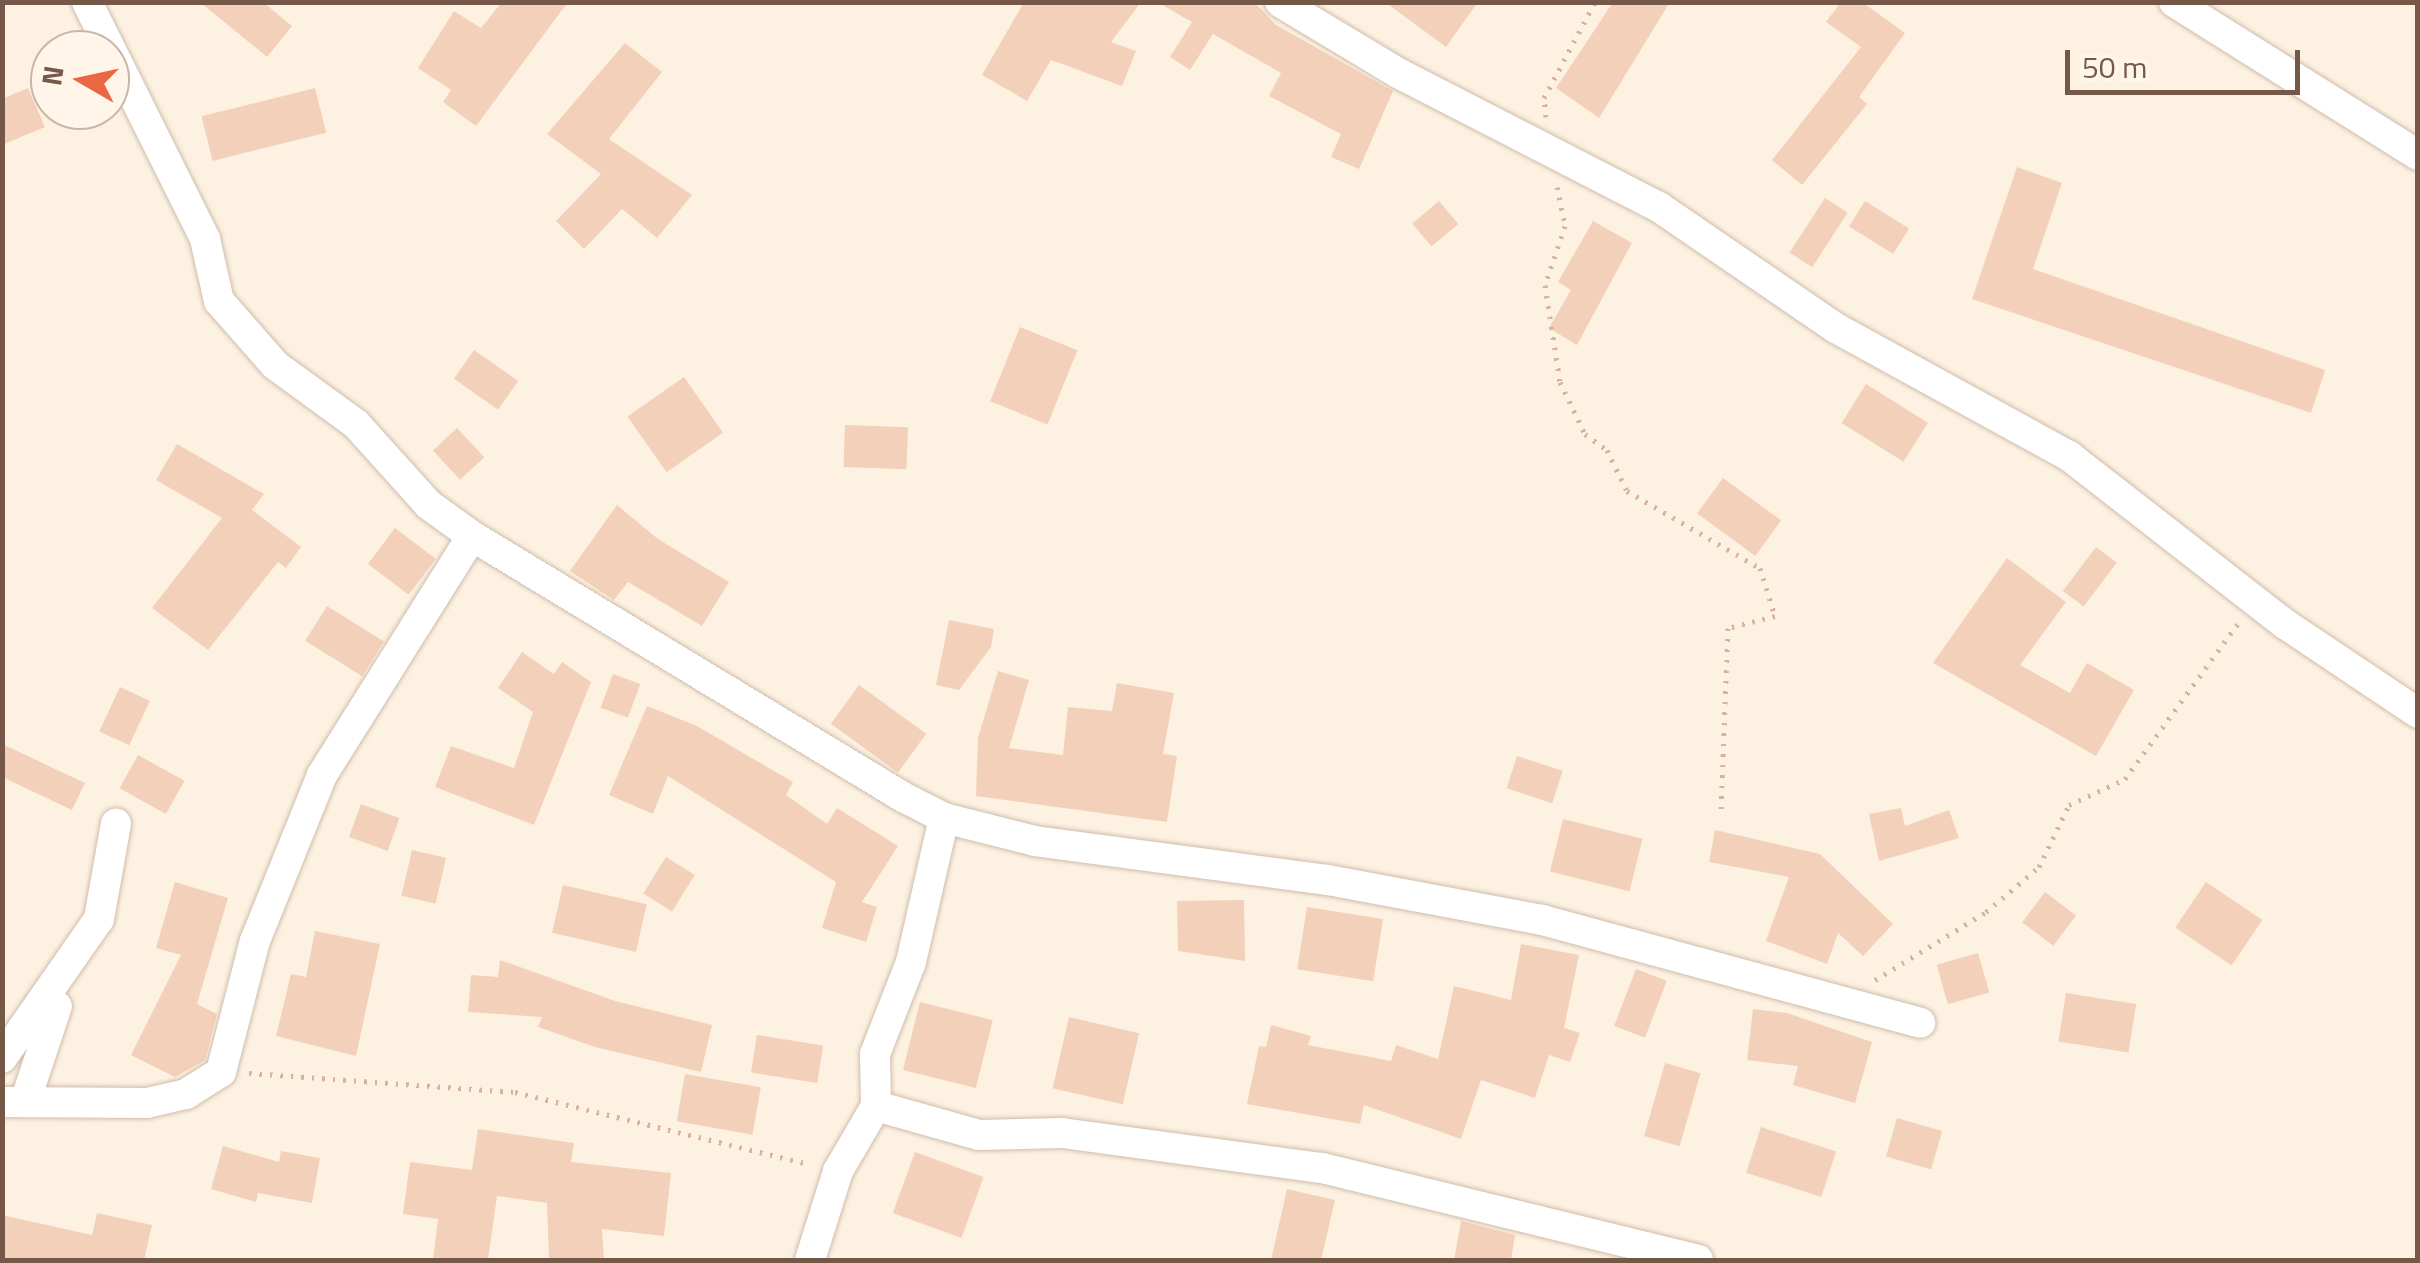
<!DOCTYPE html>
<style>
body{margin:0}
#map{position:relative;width:2420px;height:1263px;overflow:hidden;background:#fdf2e2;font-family:"Titillium Web",sans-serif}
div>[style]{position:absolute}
.building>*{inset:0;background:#f3d0b9;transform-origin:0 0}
.path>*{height:5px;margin-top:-2.5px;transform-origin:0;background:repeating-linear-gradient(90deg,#d8b39c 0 2.5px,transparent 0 10.5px)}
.roads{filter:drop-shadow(0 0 2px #d0bcab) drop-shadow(0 0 2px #d0bcab)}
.minor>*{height:30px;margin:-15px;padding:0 15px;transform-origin:15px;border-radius:15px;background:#fff}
span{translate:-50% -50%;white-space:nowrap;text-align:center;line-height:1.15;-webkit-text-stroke:9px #fff6e9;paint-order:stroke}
.frame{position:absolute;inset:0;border:5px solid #755848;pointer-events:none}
.north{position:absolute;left:30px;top:30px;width:100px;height:100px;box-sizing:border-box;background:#fff6e9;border:2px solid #c8b7a9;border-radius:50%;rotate:279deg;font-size:28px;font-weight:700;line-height:40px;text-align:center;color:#755848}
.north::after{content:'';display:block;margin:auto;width:35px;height:45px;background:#eb6743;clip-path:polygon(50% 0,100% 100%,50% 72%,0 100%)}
.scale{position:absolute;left:2065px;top:50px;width:235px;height:45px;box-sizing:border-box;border:5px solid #755848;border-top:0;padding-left:12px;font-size:30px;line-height:35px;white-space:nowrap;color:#755848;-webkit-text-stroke:8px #fff6e9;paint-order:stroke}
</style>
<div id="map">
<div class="building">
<div style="clip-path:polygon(200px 2px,263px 2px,292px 26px,267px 57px)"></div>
<div style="clip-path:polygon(502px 2px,568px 2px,476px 126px,443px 102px,451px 90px,418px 68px,454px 11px,481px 28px)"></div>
<div style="clip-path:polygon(1024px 2px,1141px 2px,1111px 42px,1136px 51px,1122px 86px,1051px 60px,1027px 101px,982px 75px)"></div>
<div style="clip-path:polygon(1157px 2px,1254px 2px,1276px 25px,1393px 91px,1359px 169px,1331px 157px,1341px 134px,1269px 96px,1281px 73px,1213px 34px,1190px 70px,1170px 57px,1192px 22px)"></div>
<div style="clip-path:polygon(1385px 2px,1478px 2px,1446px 47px)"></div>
<div style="clip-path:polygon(1613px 2px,1670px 2px,1599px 118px,1556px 88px)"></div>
<div style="clip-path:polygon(1841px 2px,1862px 2px,1905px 33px,1859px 97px,1867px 104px,1802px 185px,1772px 160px,1861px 47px,1826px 22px)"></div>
<div style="clip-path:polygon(625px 43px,662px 72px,609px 139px,692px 195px,657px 238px,622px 209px,584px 249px,556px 221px,601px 174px,547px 134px)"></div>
<div style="clip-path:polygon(28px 88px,45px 127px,2px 145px,2px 99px)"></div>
<div style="left:315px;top:88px;width:46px;height:117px;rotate:76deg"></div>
<div style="clip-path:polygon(2017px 167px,2062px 183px,2033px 269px,2325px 370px,2311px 413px,1972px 299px)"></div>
<div style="left:1825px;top:198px;width:27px;height:65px;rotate:33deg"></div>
<div style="left:1439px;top:201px;width:30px;height:35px;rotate:50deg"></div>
<div style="left:1865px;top:201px;width:52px;height:30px;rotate:32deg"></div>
<div style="clip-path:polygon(1593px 221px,1632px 243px,1577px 345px,1549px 328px,1571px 290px,1558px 282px)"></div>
<div style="left:1020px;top:327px;width:62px;height:80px;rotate:22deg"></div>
<div style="left:474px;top:350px;width:54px;height:35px;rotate:35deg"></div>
<div style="left:684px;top:377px;width:68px;height:69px;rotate:55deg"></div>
<div style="left:1866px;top:384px;width:73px;height:46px;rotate:32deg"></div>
<div style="left:845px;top:425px;width:63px;height:42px;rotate:2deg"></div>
<div style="left:457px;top:428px;width:40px;height:33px;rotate:47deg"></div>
<div style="clip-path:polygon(177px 444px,264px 494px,252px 510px,301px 547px,286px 568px,278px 562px,208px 650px,152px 608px,222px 518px,156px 480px)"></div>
<div style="left:1723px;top:478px;width:72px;height:44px;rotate:36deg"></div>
<div style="clip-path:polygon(617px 505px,658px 539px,729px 582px,702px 626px,628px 582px,614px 600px,570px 571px)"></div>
<div style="left:395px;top:528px;width:51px;height:45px;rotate:37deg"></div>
<div style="left:2096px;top:547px;width:26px;height:55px;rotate:37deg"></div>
<div style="clip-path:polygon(2007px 558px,2066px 602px,2020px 665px,2070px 693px,2087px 663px,2134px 690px,2096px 756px,1933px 663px)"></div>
<div style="left:327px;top:606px;width:67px;height:41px;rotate:32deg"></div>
<div style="clip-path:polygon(949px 620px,994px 629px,991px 647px,959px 690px,936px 685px)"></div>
<div style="clip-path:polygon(522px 652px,554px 674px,562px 662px,591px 682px,534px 825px,435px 787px,451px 746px,514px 768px,533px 712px,498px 688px)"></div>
<div style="clip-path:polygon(998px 671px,1029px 680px,1009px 748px,1063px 755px,1068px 707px,1112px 711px,1117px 683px,1174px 693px,1163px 754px,1177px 756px,1167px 822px,976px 796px,978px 738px)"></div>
<div style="left:613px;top:674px;width:29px;height:36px;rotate:20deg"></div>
<div style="left:859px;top:685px;width:83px;height:48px;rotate:36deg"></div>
<div style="left:120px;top:687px;width:33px;height:49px;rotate:25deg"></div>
<div style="clip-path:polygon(647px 706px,697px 726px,793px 782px,786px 795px,827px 824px,837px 808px,898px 846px,862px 902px,877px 907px,866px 942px,822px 928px,836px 882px,668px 776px,653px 814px,609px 795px)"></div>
<div style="clip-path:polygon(2px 744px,85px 783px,72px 810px,2px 777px)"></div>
<div style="left:138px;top:755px;width:53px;height:38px;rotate:29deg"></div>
<div style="left:1517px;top:756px;width:48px;height:34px;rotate:18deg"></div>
<div style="left:361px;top:804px;width:41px;height:35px;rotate:20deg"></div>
<div style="clip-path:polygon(1901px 808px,1905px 826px,1949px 810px,1959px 838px,1879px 861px,1869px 814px)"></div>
<div style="left:1563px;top:819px;width:82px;height:54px;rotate:14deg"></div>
<div style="clip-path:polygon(1715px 830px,1820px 854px,1893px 924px,1863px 956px,1838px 933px,1827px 964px,1766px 941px,1789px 877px,1709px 862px)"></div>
<div style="left:412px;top:850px;width:35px;height:47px;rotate:13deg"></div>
<div style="left:666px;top:857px;width:34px;height:43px;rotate:32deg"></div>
<div style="clip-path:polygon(175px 882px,228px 898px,197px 1004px,217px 1014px,205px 1060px,175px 1077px,131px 1055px,181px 955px,156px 948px)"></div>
<div style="left:2206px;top:882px;width:68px;height:55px;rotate:34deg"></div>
<div style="left:563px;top:885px;width:86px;height:49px;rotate:13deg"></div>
<div style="left:2045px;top:892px;width:39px;height:38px;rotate:37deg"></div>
<div style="clip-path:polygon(1244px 900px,1245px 961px,1178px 951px,1177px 901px)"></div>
<div style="left:1307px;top:907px;width:77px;height:63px;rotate:9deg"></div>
<div style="clip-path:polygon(315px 931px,380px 944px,356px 1056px,276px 1036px,291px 974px,306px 977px)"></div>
<div style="clip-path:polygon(1521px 944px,1579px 955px,1564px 1028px,1580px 1033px,1570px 1062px,1549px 1055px,1535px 1098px,1481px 1080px,1461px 1139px,1364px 1105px,1360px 1124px,1247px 1104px,1259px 1046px,1266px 1047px,1271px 1025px,1311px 1036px,1308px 1045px,1391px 1061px,1396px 1045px,1438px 1059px,1454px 986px,1511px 1000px)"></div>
<div style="left:1978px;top:953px;width:41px;height:43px;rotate:74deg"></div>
<div style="clip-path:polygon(500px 960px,615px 1001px,712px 1025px,701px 1072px,595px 1047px,538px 1027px,542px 1017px,468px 1012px,471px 975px,498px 977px)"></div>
<div style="left:1636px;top:969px;width:33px;height:61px;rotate:21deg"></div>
<div style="left:2066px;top:993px;width:71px;height:49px;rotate:9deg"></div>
<div style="left:920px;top:1002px;width:75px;height:70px;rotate:14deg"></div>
<div style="clip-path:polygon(1753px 1009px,1787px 1013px,1872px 1042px,1855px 1103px,1793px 1085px,1798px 1066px,1747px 1060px)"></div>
<div style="left:1069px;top:1017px;width:72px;height:73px;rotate:13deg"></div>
<div style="left:757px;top:1035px;width:67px;height:38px;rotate:9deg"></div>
<div style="left:1665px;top:1063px;width:37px;height:76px;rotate:16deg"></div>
<div style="left:685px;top:1074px;width:77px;height:48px;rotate:10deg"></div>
<div style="left:1897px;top:1118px;width:47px;height:40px;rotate:16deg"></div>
<div style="left:1761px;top:1127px;width:79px;height:48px;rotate:18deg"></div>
<div style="clip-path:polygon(478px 1129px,574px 1143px,571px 1162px,671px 1173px,664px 1236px,602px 1229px,604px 1260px,549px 1260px,547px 1203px,497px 1196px,488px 1260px,433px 1260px,438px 1219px,403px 1214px,410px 1162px,472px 1170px)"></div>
<div style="clip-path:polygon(223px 1146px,279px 1162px,281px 1151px,320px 1158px,312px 1203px,258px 1193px,256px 1202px,211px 1189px)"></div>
<div style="left:915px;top:1152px;width:73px;height:65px;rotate:20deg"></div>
<div style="clip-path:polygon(1287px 1189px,1335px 1200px,1321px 1260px,1271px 1260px)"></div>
<div style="clip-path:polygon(97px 1213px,152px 1225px,144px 1260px,2px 1260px,2px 1215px,92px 1235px)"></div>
<div style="clip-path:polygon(1461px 1221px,1515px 1235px,1511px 1260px,1454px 1260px)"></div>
</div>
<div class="path">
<div style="left:1546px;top:117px;width:19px;rotate:-96deg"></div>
<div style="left:1544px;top:98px;width:109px;rotate:-62deg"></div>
<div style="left:1557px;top:187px;width:40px;rotate:78deg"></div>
<div style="left:1565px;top:226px;width:62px;rotate:108.7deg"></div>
<div style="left:1545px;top:285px;width:98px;rotate:81.2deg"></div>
<div style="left:1560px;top:382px;width:58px;rotate:64.3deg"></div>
<div style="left:1585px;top:434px;width:27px;rotate:36deg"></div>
<div style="left:1607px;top:450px;width:46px;rotate:64deg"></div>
<div style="left:1627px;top:491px;width:154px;rotate:30.1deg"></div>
<div style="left:1760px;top:568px;width:50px;rotate:72.6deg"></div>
<div style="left:1775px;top:616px;width:49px;rotate:165.7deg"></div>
<div style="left:1728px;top:628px;width:186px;rotate:92.2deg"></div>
<div style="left:1875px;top:980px;width:130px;rotate:-31.5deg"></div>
<div style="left:1986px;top:912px;width:70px;rotate:-40.3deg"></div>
<div style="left:2039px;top:867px;width:69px;rotate:-64.2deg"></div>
<div style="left:2069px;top:805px;width:62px;rotate:-24.9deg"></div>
<div style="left:2125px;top:779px;width:194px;rotate:-54deg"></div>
<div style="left:249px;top:1073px;width:267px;rotate:4.1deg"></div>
<div style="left:515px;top:1092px;width:303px;rotate:13.8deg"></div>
</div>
<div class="roads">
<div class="minor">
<div style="left:87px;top:2px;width:265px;rotate:63.5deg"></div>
<div style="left:205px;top:239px;width:64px;rotate:77.3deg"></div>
<div style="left:219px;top:301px;width:85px;rotate:48.8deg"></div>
<div style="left:275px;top:365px;width:100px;rotate:36.1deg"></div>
<div style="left:356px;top:424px;width:109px;rotate:48deg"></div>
<div style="left:429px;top:505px;width:53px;rotate:35.8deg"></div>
<div style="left:472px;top:536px;width:504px;rotate:31.2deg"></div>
<div style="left:903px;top:797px;width:46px;rotate:27.1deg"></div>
<div style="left:944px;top:818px;width:94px;rotate:14.2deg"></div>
<div style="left:1035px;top:841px;width:296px;rotate:7.6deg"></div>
<div style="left:1328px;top:880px;width:218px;rotate:10.6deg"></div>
<div style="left:1542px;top:920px;width:392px;rotate:15.2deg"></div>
<div style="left:1280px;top:2px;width:138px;rotate:31deg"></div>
<div style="left:1398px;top:73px;width:293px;rotate:27.2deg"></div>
<div style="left:1659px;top:207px;width:214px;rotate:34.4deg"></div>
<div style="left:1836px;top:328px;width:266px;rotate:28.8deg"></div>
<div style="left:2069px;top:456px;width:274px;rotate:37.9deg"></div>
<div style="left:2285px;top:624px;width:160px;rotate:33.8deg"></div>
<div style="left:2174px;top:2px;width:288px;rotate:32.1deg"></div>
<div style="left:2px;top:1058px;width:169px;rotate:-55.1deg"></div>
<div style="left:99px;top:919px;width:97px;rotate:-79.9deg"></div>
<div style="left:2px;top:1102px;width:145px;rotate:0.4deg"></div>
<div style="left:147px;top:1103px;width:40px;rotate:-13deg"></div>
<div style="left:186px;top:1094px;width:41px;rotate:-32.2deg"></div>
<div style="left:221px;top:1072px;width:135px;rotate:-75.5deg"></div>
<div style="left:255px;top:941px;width:179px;rotate:-68deg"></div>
<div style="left:322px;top:775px;width:282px;rotate:-57.9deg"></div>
<div style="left:25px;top:1102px;width:101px;rotate:-71.6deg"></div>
<div style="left:876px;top:1106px;width:107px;rotate:15.7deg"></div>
<div style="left:979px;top:1135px;width:83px;rotate:-1.4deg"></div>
<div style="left:1062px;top:1133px;width:262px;rotate:7.7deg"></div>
<div style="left:1322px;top:1168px;width:387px;rotate:13.7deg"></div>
<div style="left:810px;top:1260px;width:93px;rotate:-72.5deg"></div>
<div style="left:838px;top:1171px;width:75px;rotate:-59.7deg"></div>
<div style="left:876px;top:1106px;width:52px;rotate:-91.1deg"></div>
<div style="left:875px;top:1054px;width:99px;rotate:-68.6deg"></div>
<div style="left:911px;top:962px;width:148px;rotate:-77.1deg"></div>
</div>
</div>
<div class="frame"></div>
<div class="north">N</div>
<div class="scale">50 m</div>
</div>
